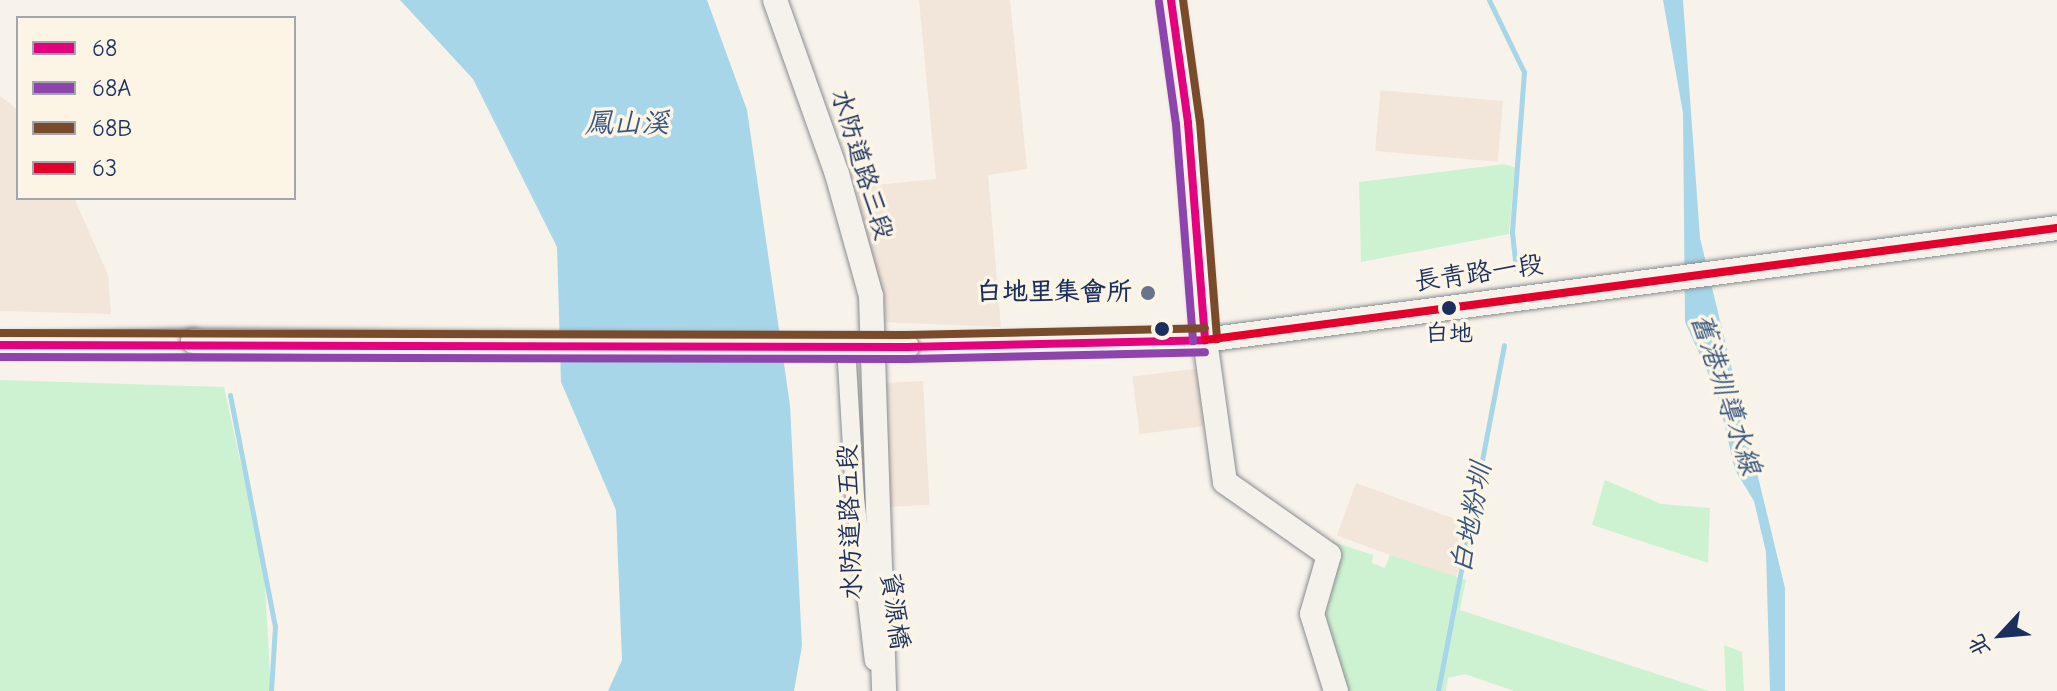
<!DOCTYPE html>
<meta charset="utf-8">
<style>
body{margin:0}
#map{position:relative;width:2057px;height:691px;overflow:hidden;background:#f7f3ea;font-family:"Comic Neue","LXGW WenKai TC",sans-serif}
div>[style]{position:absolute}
.built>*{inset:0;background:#f2e5d9;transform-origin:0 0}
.green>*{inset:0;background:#cdf2d1}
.water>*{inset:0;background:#a6d6e7}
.stream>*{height:5px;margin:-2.5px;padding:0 2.5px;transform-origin:2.5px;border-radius:2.5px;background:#a6d6e7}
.roads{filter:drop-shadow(0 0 2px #8a8c91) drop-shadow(0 0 2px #8a8c91)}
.street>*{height:18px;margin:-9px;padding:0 9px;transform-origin:9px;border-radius:9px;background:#f5f2ec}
.secondary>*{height:24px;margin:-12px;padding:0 12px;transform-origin:12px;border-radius:12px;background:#f5f2ec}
.bridges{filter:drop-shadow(0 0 2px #8a8c91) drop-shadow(0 0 2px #8a8c91)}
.secondary-bridge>*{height:24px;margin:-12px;padding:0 12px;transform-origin:12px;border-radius:12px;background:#f5f2ec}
.bus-1>*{height:8px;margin:-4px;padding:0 4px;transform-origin:4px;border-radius:4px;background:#e5007d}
.bus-2>*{height:8px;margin:-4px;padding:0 4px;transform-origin:4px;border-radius:4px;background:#8e44ad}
.bus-3>*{height:8px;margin:-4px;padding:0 4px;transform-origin:4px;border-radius:4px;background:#7a4b2a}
.bus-4>*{height:8px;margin:-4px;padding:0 4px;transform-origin:4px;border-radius:4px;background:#e4002b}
.dots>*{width:22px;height:22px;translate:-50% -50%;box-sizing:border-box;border:4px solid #fcf5e5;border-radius:50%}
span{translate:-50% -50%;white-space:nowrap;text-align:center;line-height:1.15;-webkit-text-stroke:7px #fcf5e5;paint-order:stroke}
.bus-label{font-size:24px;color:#1b2f5e}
.street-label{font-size:26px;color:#1b2f5e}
.poi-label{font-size:26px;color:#1b2f5e;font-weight:700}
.right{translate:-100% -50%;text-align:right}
.water-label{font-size:28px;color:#355680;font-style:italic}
.legend{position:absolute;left:16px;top:16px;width:280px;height:184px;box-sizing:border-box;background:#fcf5e5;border:2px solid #a2a6af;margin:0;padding:10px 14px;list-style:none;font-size:24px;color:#1b2f5e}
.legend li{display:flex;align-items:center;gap:16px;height:40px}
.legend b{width:40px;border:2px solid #a2a6af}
.north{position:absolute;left:1961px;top:595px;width:80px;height:80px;-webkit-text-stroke:6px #fcf5e5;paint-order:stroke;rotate:244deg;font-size:22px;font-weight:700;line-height:32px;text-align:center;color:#1b2f5e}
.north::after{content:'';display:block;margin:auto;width:28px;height:36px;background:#1b2f5e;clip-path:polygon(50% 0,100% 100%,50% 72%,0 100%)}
</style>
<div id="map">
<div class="built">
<div style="clip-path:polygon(919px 0,1010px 0,1027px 169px,988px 175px,1001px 327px,881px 322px,856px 187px,936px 179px)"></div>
<div style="clip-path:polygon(0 96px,18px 110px,18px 198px,74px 198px,108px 275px,111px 314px,0 311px)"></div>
<div style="left:1503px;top:101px;width:61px;height:123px;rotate:95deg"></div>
<div style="left:1202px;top:368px;width:58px;height:70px;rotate:83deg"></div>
<div style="left:923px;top:381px;width:124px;height:43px;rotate:87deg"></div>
<div style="left:1356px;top:483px;width:126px;height:56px;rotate:20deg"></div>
</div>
<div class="green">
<div style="clip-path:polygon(1505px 164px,1515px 168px,1509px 234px,1361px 262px,1359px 182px)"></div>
<div style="clip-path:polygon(0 380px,224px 387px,264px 570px,271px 691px,0 691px)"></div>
<div style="clip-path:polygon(1605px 480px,1661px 504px,1710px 508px,1708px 563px,1592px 525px)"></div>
<div style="clip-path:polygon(1333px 542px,1373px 555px,1372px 563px,1385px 568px,1390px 555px,1466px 580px,1460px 610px,1709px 691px,1514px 691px,1465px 674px,1448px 678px,1446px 691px,1346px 691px,1315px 602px)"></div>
<div style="clip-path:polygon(1724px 645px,1742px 652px,1744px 691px,1726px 691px)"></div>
</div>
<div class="water">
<div style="clip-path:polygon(400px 0,707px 0,747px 110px,790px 405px,802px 646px,794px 691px,608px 691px,622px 660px,616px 510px,561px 382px,557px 247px,473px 79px)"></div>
<div style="clip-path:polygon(1663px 0,1683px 0,1700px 238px,1785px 588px,1785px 691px,1770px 691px,1766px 552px,1754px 501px,1735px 470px,1717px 393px,1685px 322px,1683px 113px)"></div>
</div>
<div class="stream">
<div style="left:1489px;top:0;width:80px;rotate:64.1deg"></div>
<div style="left:1524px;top:72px;width:160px;rotate:94.3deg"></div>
<div style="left:1512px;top:232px;width:37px;rotate:84deg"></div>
<div style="left:230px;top:395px;width:235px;rotate:79deg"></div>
<div style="left:275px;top:626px;width:65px;rotate:93.5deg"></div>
<div style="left:1438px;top:691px;width:352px;rotate:-79.2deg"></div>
</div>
<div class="roads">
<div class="street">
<div style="left:846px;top:346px;width:152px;rotate:86.6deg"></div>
<div style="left:855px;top:498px;width:164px;rotate:83.4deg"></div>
</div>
<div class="secondary">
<div style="left:775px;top:0;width:185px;rotate:70.4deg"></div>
<div style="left:837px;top:174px;width:127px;rotate:74.4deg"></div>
<div style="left:871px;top:296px;width:395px;rotate:88.1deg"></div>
<div style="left:1171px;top:0;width:124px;rotate:82.1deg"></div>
<div style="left:1188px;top:123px;width:218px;rotate:85.5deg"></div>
<div style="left:1205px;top:340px;width:143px;rotate:82deg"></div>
<div style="left:1225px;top:482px;width:127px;rotate:35.1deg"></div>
<div style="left:1329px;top:555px;width:61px;rotate:106.1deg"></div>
<div style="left:1312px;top:614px;width:81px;rotate:72.7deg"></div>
<div style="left:0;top:345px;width:193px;rotate:-1.2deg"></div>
<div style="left:907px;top:347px;width:298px;rotate:-1.3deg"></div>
<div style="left:1205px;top:340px;width:859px;rotate:-7.49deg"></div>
</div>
</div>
<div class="bridges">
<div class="secondary-bridge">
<div style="left:193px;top:341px;width:714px;rotate:0.48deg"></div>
</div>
</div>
<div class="bus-1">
<div style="left:1171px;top:0;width:124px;rotate:82.1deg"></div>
<div style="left:1188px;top:123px;width:218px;rotate:85.5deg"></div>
<div style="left:0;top:345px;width:907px;rotate:0.13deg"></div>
<div style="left:907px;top:347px;width:298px;rotate:-1.3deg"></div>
</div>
<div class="bus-2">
<div style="left:1159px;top:2px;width:123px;rotate:82.1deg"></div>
<div style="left:1176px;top:124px;width:218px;rotate:85.5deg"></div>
<div style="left:0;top:357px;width:907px;rotate:0.13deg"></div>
<div style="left:907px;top:359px;width:298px;rotate:-1.3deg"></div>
</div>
<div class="bus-3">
<div style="left:1183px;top:0;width:123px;rotate:82.1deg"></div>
<div style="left:1200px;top:122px;width:218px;rotate:85.5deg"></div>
<div style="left:0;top:333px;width:907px;rotate:0.13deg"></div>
<div style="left:907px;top:335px;width:298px;rotate:-1.3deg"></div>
</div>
<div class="bus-4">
<div style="left:1205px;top:340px;width:859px;rotate:-7.49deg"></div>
</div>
<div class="dots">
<div style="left:1148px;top:293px;background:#68748f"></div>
<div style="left:1449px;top:308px;background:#1b2f5e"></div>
<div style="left:1162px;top:329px;background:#1b2f5e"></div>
</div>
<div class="bus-label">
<span style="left:1449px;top:334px">白地</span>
</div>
<div class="street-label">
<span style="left:861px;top:165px;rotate:73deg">水防道路三段</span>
<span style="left:1479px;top:274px;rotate:-8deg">長青路一段</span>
<span style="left:851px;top:522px;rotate:-92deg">水防道路五段</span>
<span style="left:894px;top:611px;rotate:82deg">資源橋</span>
</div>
<div class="poi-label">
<span class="right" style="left:1132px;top:293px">白地里集會所</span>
</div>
<div class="water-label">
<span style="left:627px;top:123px">鳳山溪</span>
<span style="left:1726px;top:394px;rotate:72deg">舊港圳導水線</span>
<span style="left:1471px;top:518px;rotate:-79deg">白地粉圳</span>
</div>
<ul class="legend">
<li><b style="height:10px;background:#e5007d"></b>68</li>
<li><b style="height:10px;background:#8e44ad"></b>68A</li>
<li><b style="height:10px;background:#7a4b2a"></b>68B</li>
<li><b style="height:10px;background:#e4002b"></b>63</li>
</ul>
<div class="north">北</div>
</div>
